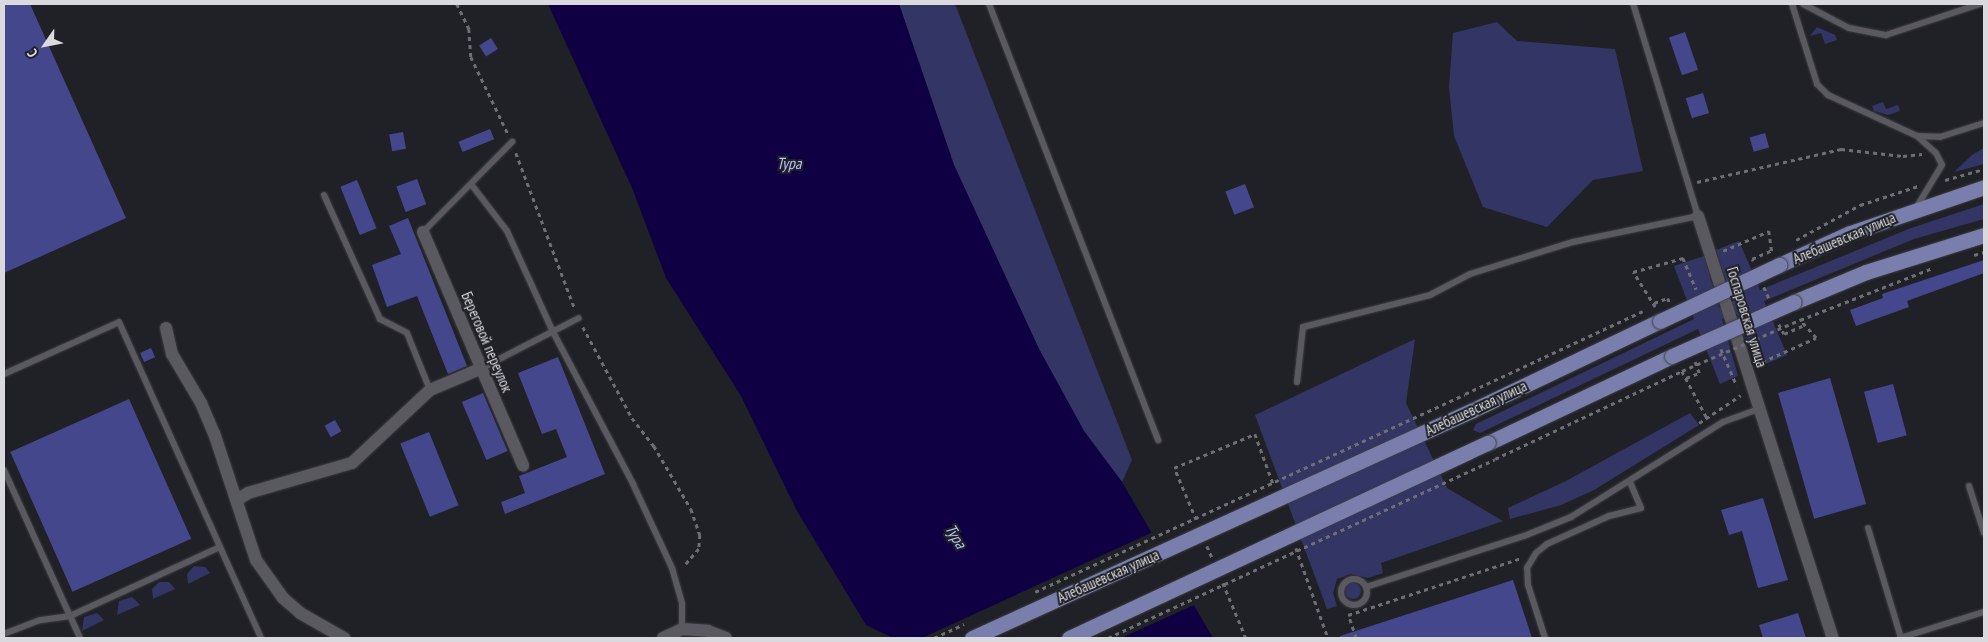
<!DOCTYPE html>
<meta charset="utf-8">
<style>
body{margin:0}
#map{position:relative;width:1988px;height:642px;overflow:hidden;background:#202126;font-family:"PT Sans Narrow",sans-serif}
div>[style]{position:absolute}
.green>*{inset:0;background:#333565}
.round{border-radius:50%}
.water>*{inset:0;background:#0f0043}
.pier>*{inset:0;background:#202126}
.building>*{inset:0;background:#45478d;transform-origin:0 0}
.path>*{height:2.5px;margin-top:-1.25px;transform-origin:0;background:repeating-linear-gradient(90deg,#6e6e73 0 4px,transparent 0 8px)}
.roads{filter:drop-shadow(0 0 1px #3c3d41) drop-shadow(0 0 1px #3c3d41)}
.lane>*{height:6px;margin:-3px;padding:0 3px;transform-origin:3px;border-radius:3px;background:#59595f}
.lane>.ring{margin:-3px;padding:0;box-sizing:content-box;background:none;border:6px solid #59595f;border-radius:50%}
.street>*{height:12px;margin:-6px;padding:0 6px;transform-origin:6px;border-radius:6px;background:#59595f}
.primary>*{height:15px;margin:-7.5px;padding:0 7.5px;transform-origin:7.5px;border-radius:7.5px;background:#797eac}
.path-bridge>*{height:2.5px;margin-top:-1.25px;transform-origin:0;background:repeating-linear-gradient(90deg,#6e6e73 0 4px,transparent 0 8px)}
.bridges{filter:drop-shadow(0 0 1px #3c3d41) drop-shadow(0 0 1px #3c3d41)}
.primary-bridge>*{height:15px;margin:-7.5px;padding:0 7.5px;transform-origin:7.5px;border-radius:7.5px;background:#797eac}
span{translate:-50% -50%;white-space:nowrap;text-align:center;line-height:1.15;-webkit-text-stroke:4px #202126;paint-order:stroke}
.street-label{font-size:15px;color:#dadade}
.water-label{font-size:16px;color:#b8bffc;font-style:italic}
.frame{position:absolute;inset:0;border:5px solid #dadade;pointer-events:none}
.north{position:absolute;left:20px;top:20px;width:50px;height:50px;-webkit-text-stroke:4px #202126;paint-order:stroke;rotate:237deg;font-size:14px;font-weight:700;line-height:20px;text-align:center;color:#dadade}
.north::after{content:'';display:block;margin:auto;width:18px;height:22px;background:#dadade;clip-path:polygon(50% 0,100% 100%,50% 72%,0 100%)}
</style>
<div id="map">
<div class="green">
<div style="clip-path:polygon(899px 4px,955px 4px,1132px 460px,1122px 482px,1084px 431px,1039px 349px,954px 165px)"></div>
<div style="clip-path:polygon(1497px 22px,1517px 41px,1615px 49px,1643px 171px,1593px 180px,1547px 227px,1483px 207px,1454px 136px,1449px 87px,1453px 33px)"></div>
<div style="clip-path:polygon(1817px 27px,1835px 35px,1837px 40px,1825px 44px,1821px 33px,1810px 36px)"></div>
<div style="clip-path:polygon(1883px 102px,1886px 109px,1898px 105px,1900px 111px,1888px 115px,1874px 111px,1872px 106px)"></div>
<div style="clip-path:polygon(1984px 148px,1984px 164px,1954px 172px,1972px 155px)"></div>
<div style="clip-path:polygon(1984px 204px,1984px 219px,1914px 239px,1764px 301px,1787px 355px,1756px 368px,1737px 313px,1722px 319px,1738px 376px,1720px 384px,1698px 329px,1480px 433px,1473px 430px,1476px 424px,1694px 319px,1674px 266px,1704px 256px,1719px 308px,1733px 301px,1716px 250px,1739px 241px,1760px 290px,1911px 228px)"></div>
<div style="clip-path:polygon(1415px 339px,1406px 403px,1447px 488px,1503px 521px,1381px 563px,1383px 573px,1368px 578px,1351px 574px,1337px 579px,1333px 593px,1337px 606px,1327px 609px,1255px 415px)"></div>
<div style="clip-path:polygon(1690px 413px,1699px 425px,1594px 490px,1561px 505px,1510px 519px,1508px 508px,1566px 481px)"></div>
<div style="clip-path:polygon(194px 566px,205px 567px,210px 573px,188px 584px,187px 574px)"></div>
<div style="clip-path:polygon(159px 582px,169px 582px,175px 589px,153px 599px,152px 589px)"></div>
<div class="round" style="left:1345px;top:583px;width:16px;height:16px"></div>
<div style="clip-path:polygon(132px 597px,140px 605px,117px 615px,119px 601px)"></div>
<div style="clip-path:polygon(97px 613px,104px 620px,82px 631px,84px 617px)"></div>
</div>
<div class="water">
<div style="clip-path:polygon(548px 4px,899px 4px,954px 165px,1039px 349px,1084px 431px,1122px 482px,1213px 638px,893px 638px,866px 625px,797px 511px,741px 396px,666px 278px,632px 188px)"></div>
</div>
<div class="pier">
<div style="clip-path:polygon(1153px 532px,1194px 605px,1121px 638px,922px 638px)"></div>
</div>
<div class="building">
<div style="clip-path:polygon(4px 4px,30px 4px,126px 218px,4px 273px)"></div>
<div style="left:1685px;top:32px;width:40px;height:17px;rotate:71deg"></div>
<div style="left:491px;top:38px;width:13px;height:14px;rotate:58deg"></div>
<div style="left:1703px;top:93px;width:21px;height:18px;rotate:73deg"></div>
<div style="left:490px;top:129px;width:11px;height:34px;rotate:68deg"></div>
<div style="left:403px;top:132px;width:17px;height:14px;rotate:80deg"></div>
<div style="left:1765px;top:133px;width:15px;height:16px;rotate:74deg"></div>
<div style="left:417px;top:179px;width:27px;height:22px;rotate:70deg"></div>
<div style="left:357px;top:180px;width:52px;height:18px;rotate:68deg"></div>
<div style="left:1245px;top:184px;width:25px;height:21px;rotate:69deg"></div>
<div style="clip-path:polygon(408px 218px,467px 366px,448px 374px,417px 296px,387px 307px,372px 265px,401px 254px,389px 226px)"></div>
<div style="clip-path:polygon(1984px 260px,1984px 273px,1907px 301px,1909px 307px,1856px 326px,1850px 310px,1883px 298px,1882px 294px)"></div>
<div style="left:151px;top:348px;width:10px;height:12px;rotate:66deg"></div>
<div style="clip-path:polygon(558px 357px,605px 474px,505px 514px,501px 502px,525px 493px,519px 476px,567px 457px,556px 429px,542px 434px,518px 373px)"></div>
<div style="left:1830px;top:378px;width:131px;height:54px;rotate:74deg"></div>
<div style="left:1893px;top:384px;width:53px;height:30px;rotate:75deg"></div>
<div style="left:483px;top:393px;width:63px;height:23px;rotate:67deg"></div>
<div style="left:129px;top:399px;width:153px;height:130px;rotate:66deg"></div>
<div style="left:335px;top:420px;width:13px;height:12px;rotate:61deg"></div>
<div style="left:429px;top:432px;width:79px;height:31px;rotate:68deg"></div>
<div style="clip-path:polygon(1763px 498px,1788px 580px,1758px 588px,1742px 531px,1729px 535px,1721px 510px)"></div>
<div style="clip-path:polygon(1513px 580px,1532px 638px,1340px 638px,1340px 636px)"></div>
<div style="clip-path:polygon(1798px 613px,1806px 638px,1763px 638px,1759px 625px)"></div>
</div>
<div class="path">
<div style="left:457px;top:4px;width:28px;rotate:64deg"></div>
<div style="left:469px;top:29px;width:28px;rotate:86deg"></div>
<div style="left:471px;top:57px;width:85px;rotate:64.3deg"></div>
<div style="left:516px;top:153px;width:167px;rotate:69.3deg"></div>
<div style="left:1945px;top:180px;width:41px;rotate:-15.8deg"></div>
<div style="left:1697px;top:182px;width:148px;rotate:-12.9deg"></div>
<div style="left:1841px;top:149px;width:62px;rotate:6.4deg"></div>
<div style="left:1903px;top:156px;width:19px;rotate:-6deg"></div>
<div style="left:1796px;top:240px;width:73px;rotate:-28.7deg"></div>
<div style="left:1860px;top:205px;width:61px;rotate:-18.1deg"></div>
<div style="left:1723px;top:251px;width:50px;rotate:-23.5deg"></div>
<div style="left:1769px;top:231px;width:22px;rotate:82deg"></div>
<div style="left:1974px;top:255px;width:10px;rotate:-17deg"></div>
<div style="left:1753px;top:261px;width:2px;rotate:-117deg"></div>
<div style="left:1752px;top:259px;width:22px;rotate:-24deg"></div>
<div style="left:1764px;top:287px;width:12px;rotate:66deg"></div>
<div style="left:1654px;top:303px;width:15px;rotate:-20deg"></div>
<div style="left:1668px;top:298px;width:4px;rotate:76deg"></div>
<div style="left:1655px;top:307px;width:41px;rotate:-122.2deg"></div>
<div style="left:1633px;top:272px;width:52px;rotate:-15.6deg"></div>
<div style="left:1683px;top:258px;width:34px;rotate:67deg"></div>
<div style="left:1779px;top:324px;width:11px;rotate:63deg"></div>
<div style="left:1784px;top:334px;width:22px;rotate:-24deg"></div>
<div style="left:583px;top:327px;width:103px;rotate:61.7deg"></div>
<div style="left:632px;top:418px;width:36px;rotate:52deg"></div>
<div style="left:654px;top:446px;width:73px;rotate:59.6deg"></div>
<div style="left:691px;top:509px;width:28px;rotate:71deg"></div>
<div style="left:700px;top:535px;width:14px;rotate:94deg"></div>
<div style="left:699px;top:549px;width:20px;rotate:131deg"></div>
<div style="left:1753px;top:339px;width:25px;rotate:69deg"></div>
<div style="left:1762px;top:362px;width:59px;rotate:-24deg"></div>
<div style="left:1816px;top:338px;width:24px;rotate:-132deg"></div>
<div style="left:1800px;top:320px;width:140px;rotate:-21.4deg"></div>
<div style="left:1721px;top:349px;width:40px;rotate:66.6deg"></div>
<div style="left:1686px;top:378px;width:14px;rotate:-21deg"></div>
<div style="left:1699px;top:373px;width:12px;rotate:-110deg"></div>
<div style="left:1465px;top:394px;width:196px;rotate:-25deg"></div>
<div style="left:1699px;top:423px;width:50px;rotate:-33.7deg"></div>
<div style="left:1495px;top:459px;width:207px;rotate:-25.2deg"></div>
<div style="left:1682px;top:371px;width:53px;rotate:62deg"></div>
<div style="left:1196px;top:520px;width:56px;rotate:-112.9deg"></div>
<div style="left:1174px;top:468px;width:88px;rotate:-22.8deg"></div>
<div style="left:1255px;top:434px;width:55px;rotate:69.9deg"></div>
<div style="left:1207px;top:546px;width:12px;rotate:66deg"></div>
<div style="left:1296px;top:548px;width:96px;rotate:70.4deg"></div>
<div style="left:1223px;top:583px;width:60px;rotate:67.3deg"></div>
<div style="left:1356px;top:638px;width:24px;rotate:-109deg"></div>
<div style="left:1348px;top:615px;width:182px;rotate:-18.2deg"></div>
</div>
<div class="roads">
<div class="lane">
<div style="left:989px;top:4px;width:468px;rotate:68.8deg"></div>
<div style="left:1792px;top:4px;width:84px;rotate:72.6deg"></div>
<div style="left:1817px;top:84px;width:16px;rotate:45deg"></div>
<div style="left:1828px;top:95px;width:98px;rotate:24.7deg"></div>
<div style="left:1917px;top:136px;width:25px;rotate:42deg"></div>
<div style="left:1936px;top:153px;width:13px;rotate:63deg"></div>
<div style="left:1942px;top:165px;width:50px;rotate:121.2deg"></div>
<div style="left:1803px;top:4px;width:52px;rotate:27.6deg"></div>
<div style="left:1849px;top:28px;width:38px;rotate:11deg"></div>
<div style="left:1886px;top:35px;width:99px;rotate:-18.3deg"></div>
<div style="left:1917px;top:136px;width:23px;rotate:2deg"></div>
<div style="left:1940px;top:137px;width:46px;rotate:-17.7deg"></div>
<div style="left:471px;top:184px;width:59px;rotate:52.5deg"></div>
<div style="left:507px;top:231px;width:111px;rotate:65.5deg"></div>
<div style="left:553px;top:332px;width:172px;rotate:62.2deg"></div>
<div style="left:633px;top:484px;width:93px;rotate:65.1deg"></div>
<div style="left:672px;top:568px;width:37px;rotate:74deg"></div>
<div style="left:682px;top:604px;width:25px;rotate:90deg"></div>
<div style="left:324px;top:195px;width:136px;rotate:65.7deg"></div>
<div style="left:380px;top:319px;width:30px;rotate:27deg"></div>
<div style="left:407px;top:333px;width:61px;rotate:68deg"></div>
<div style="left:423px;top:232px;width:127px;rotate:-45.3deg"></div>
<div style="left:480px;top:369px;width:111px;rotate:-27.3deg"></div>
<div style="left:4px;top:374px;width:126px;rotate:-24.3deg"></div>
<div style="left:119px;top:322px;width:247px;rotate:65.8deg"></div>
<div style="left:1297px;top:382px;width:55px;rotate:-83.8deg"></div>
<div style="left:1303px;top:327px;width:131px;rotate:-14.1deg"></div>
<div style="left:1430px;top:295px;width:45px;rotate:-27.7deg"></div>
<div style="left:1470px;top:274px;width:108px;rotate:-17.3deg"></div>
<div style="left:1573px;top:242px;width:128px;rotate:-11.7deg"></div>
<div style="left:1698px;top:216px;width:222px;rotate:-107deg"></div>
<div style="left:4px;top:470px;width:160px;rotate:65.7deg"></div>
<div style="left:70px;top:616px;width:30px;rotate:172deg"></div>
<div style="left:40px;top:620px;width:39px;rotate:159deg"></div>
<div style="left:1969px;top:486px;width:49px;rotate:72.3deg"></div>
<div style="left:1868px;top:528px;width:115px;rotate:73.3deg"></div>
<div class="ring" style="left:1341px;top:579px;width:20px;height:20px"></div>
<div style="left:1366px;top:587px;width:166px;rotate:-17.9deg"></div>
<div style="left:1524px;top:536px;width:51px;rotate:-22deg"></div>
<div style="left:1571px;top:517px;width:179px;rotate:-32deg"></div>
<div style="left:1723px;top:422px;width:38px;rotate:-20deg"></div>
<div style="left:80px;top:638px;width:24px;rotate:-114deg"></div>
<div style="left:70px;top:616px;width:165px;rotate:-24.7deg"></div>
<div style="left:220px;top:547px;width:100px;rotate:65.7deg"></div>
<div style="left:1545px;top:638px;width:56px;rotate:-107.8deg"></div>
<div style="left:1528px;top:585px;width:17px;rotate:-93deg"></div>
<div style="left:1527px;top:568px;width:17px;rotate:-59deg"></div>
<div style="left:1536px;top:553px;width:14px;rotate:-39deg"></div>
<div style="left:1547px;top:544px;width:68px;rotate:-24.3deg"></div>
<div style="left:1609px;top:516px;width:33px;rotate:-14deg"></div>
<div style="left:1641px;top:508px;width:28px;rotate:-113deg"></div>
<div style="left:1900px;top:638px;width:88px;rotate:-17.2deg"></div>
</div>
<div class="street">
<div style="left:1698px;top:216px;width:443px;rotate:72.3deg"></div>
<div style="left:423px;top:232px;width:254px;rotate:66.8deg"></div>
<div style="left:166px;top:328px;width:27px;rotate:77deg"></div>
<div style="left:172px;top:354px;width:57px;rotate:59.4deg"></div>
<div style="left:201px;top:403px;width:33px;rotate:67deg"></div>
<div style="left:214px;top:433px;width:134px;rotate:71.7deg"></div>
<div style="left:256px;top:560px;width:47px;rotate:54.6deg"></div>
<div style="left:283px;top:598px;width:23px;rotate:41deg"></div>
<div style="left:300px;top:613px;width:51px;rotate:29.6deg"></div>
<div style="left:237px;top:500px;width:13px;rotate:-32deg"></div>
<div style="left:248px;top:493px;width:108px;rotate:-16.1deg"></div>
<div style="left:352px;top:463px;width:107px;rotate:-43.1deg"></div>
<div style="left:430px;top:390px;width:54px;rotate:-22.8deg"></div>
<div style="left:663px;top:638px;width:21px;rotate:-25deg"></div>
<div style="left:682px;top:629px;width:26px;rotate:4deg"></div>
<div style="left:708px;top:631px;width:19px;rotate:21deg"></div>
</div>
<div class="primary">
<div style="left:1779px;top:265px;width:78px;rotate:-24.3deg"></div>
<div style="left:1850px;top:233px;width:142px;rotate:-18.9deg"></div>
<div style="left:1794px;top:302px;width:78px;rotate:-22.6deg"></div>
<div style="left:1866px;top:272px;width:124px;rotate:-17.4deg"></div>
<div style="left:1473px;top:410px;width:207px;rotate:-25.5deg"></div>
<div style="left:1488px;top:443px;width:204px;rotate:-25.3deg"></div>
</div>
</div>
<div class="path-bridge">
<div style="left:1682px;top:371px;width:129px;rotate:-23.4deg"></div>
<div style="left:1035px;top:592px;width:473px;rotate:-24.7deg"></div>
<div style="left:934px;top:638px;width:33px;rotate:-25deg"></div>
<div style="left:1108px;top:638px;width:426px;rotate:-24.8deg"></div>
</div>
<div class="bridges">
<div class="primary-bridge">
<div style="left:1660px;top:321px;width:132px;rotate:-25.2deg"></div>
<div style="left:1672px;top:356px;width:133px;rotate:-23.9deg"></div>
<div style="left:972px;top:638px;width:550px;rotate:-24.47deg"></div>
<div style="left:1069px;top:638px;width:462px;rotate:-25deg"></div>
</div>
</div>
<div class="street-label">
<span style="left:1844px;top:238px;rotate:-23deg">Алебашевская улица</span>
<span style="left:1747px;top:317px;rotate:73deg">Госпаровская улица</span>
<span style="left:487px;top:342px;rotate:67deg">Береговой переулок</span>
<span style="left:1476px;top:408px;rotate:-25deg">Алебашевская улица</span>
<span style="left:1108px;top:576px;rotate:-24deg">Алебашевская улица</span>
</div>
<div class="water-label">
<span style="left:789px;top:163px">Тура</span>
<span style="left:956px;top:536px;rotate:59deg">Тура</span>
</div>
<div class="frame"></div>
<div class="north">С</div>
</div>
